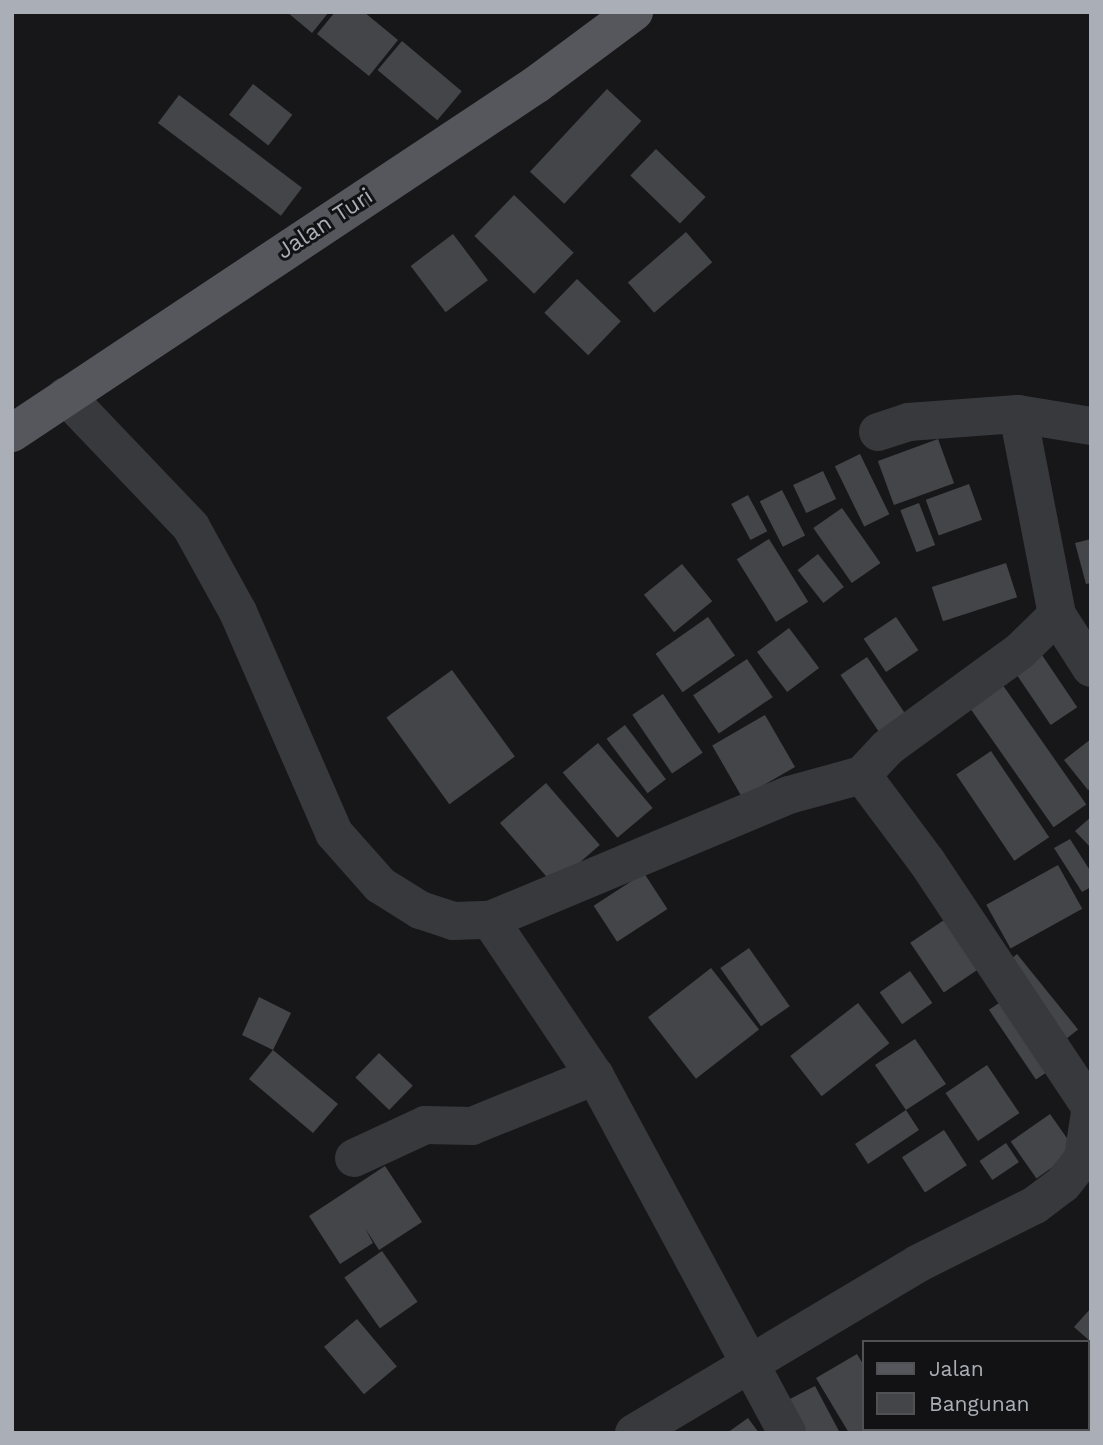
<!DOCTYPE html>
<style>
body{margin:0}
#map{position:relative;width:1103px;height:1445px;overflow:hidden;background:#171719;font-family:"Work Sans",sans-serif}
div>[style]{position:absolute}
.building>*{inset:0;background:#444549;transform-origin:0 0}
.minor>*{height:38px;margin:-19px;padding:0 19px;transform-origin:19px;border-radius:19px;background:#38393d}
.major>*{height:38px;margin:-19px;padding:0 19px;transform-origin:19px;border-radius:19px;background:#55575c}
span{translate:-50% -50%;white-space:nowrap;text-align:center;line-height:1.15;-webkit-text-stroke:6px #121214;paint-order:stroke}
.street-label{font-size:23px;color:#aaafb7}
.frame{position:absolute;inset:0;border:14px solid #aaafb7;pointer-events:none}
.legend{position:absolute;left:862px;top:1340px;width:228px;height:91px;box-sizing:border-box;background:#121214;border:2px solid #4f5155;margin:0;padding:9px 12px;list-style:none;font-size:21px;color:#aaafb7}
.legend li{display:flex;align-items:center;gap:14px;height:35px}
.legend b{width:35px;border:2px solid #4f5155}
</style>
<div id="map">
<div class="building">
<div style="clip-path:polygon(287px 12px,329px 12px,312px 33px)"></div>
<div style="clip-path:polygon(335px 12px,364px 12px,398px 40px,369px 76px,317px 34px)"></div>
<div style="left:402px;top:41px;width:78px;height:38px;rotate:40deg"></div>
<div style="left:253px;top:84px;width:50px;height:39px;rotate:38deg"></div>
<div style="left:607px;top:89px;width:47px;height:113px;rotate:43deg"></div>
<div style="left:179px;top:95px;width:154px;height:35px;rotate:37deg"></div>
<div style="left:656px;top:149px;width:69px;height:37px;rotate:44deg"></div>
<div style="left:514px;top:195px;width:83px;height:57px;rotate:44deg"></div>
<div style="left:686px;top:232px;width:40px;height:77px;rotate:49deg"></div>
<div style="left:453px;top:234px;width:58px;height:53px;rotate:53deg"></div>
<div style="left:577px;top:279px;width:61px;height:47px;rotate:44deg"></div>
<div style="left:938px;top:439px;width:47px;height:64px;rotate:70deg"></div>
<div style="left:860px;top:454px;width:67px;height:28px;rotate:64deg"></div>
<div style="left:823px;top:471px;width:31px;height:33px;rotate:65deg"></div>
<div style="left:969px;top:484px;width:38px;height:46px;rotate:70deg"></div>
<div style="left:782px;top:490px;width:51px;height:25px;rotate:63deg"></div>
<div style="left:748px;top:495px;width:41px;height:19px;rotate:62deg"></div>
<div style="left:919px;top:503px;width:45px;height:20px;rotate:69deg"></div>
<div style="left:842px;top:508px;width:67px;height:35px;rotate:55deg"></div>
<div style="left:769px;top:539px;width:74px;height:38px;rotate:58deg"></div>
<div style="clip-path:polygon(1091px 539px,1091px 583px,1086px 584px,1075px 543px)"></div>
<div style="left:818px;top:554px;width:42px;height:26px;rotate:52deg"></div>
<div style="left:1006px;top:563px;width:36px;height:78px;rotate:72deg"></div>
<div style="left:682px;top:564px;width:48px;height:49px;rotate:51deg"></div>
<div style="left:708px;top:617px;width:47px;height:64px;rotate:55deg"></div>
<div style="left:896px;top:617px;width:40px;height:39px;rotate:56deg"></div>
<div style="left:789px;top:628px;width:50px;height:40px;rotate:53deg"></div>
<div style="left:1042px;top:655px;width:63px;height:32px;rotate:56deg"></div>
<div style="left:867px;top:657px;width:69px;height:32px;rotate:56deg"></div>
<div style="left:747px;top:659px;width:46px;height:65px;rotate:56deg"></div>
<div style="left:452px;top:670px;width:107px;height:81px;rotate:54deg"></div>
<div style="left:1002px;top:684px;width:147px;height:40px;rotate:55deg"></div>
<div style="left:663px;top:694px;width:71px;height:37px;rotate:56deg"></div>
<div style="left:765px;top:715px;width:60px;height:61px;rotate:60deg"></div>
<div style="left:625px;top:725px;width:68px;height:23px;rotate:53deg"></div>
<div style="clip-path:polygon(1091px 739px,1091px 788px,1088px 790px,1064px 760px)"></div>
<div style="left:598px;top:743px;width:85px;height:46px;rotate:50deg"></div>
<div style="left:991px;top:751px;width:104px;height:42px;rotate:56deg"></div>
<div style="left:546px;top:783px;width:82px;height:61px;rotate:49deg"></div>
<div style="clip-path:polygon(1091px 817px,1091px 848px,1075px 831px)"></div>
<div style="clip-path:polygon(1070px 839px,1091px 872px,1091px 887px,1082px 892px,1054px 848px)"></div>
<div style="left:1058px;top:865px;width:50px;height:82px;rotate:61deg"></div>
<div style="left:644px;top:873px;width:43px;height:60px;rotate:57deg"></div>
<div style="left:950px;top:916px;width:60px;height:48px;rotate:56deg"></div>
<div style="left:749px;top:948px;width:71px;height:35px;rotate:55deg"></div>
<div style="left:1017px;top:954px;width:97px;height:21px;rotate:51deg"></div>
<div style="left:711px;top:968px;width:78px;height:80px;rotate:52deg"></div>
<div style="left:910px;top:971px;width:39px;height:37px;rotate:55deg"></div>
<div style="clip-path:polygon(259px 997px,291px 1013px,273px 1050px,338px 1104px,313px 1133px,249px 1079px,273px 1050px,242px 1035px)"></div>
<div style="left:1008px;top:997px;width:84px;height:23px;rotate:56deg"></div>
<div style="left:858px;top:1003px;width:51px;height:86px;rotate:52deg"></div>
<div style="clip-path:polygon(915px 1039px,946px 1084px,906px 1110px,919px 1130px,868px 1164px,855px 1144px,906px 1110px,875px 1065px)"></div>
<div style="left:379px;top:1053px;width:47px;height:34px;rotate:44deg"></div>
<div style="left:987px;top:1065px;width:58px;height:50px;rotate:56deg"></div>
<div style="left:1050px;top:1114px;width:45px;height:48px;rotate:55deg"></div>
<div style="left:944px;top:1130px;width:42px;height:50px;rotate:57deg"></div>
<div style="left:1006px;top:1143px;width:23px;height:32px;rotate:56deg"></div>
<div style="clip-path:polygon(385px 1166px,422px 1222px,379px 1250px,365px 1228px,373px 1243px,340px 1264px,309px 1216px)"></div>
<div style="left:382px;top:1251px;width:62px;height:46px;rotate:55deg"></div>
<div style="clip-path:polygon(1091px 1308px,1091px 1342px,1074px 1327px)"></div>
<div style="left:357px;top:1319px;width:62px;height:43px;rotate:50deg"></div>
<div style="clip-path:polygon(857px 1354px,863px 1364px,863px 1429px,900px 1429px,894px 1433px,849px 1433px,816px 1378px)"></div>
<div style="clip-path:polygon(815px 1386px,840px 1433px,803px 1433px,786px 1401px)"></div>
<div style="clip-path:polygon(748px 1418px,759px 1433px,727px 1433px)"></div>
</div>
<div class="minor">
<div style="left:66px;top:396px;width:181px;rotate:46.3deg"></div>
<div style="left:191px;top:527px;width:97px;rotate:61.1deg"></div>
<div style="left:238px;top:612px;width:241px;rotate:66.5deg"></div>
<div style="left:334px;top:833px;width:69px;rotate:48.5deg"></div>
<div style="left:380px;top:885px;width:47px;rotate:32deg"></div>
<div style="left:420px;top:910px;width:35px;rotate:18deg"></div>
<div style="left:453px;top:921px;width:37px;rotate:-2deg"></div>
<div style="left:490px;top:920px;width:324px;rotate:-22.7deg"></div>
<div style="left:789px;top:795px;width:76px;rotate:-15.3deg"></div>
<div style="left:862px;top:775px;width:109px;rotate:53.2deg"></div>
<div style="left:927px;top:862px;width:293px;rotate:56.3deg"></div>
<div style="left:1018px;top:414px;width:205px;rotate:79deg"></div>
<div style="left:1057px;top:615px;width:63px;rotate:57.3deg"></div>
<div style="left:878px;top:432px;width:32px;rotate:-18deg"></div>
<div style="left:908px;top:422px;width:110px;rotate:-4.2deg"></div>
<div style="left:1018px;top:414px;width:74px;rotate:9.3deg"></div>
<div style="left:862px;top:775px;width:37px;rotate:-47deg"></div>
<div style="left:887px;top:748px;width:165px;rotate:-36.1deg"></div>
<div style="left:1020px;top:651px;width:52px;rotate:-44.2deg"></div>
<div style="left:490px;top:920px;width:188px;rotate:56.1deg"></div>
<div style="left:595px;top:1076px;width:405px;rotate:61.7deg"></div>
<div style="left:354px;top:1158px;width:78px;rotate:-24.9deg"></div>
<div style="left:425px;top:1125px;width:47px;rotate:1.2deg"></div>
<div style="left:472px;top:1126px;width:133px;rotate:-22.1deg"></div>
<div style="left:634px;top:1433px;width:330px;rotate:-30.8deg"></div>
<div style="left:917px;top:1264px;width:132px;rotate:-26.6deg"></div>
<div style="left:1035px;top:1205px;width:35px;rotate:-37deg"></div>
<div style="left:1063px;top:1184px;width:33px;rotate:-52deg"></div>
<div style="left:1083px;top:1158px;width:53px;rotate:-81.3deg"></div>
</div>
<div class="major">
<div style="left:12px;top:433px;width:630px;rotate:-33.61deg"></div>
<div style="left:537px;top:84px;width:121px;rotate:-36.6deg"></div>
</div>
<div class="street-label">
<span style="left:325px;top:224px;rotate:-33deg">Jalan Turi</span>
</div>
<div class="frame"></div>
<ul class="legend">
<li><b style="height:9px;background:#55575c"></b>Jalan</li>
<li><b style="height:19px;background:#444549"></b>Bangunan</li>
</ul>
</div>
